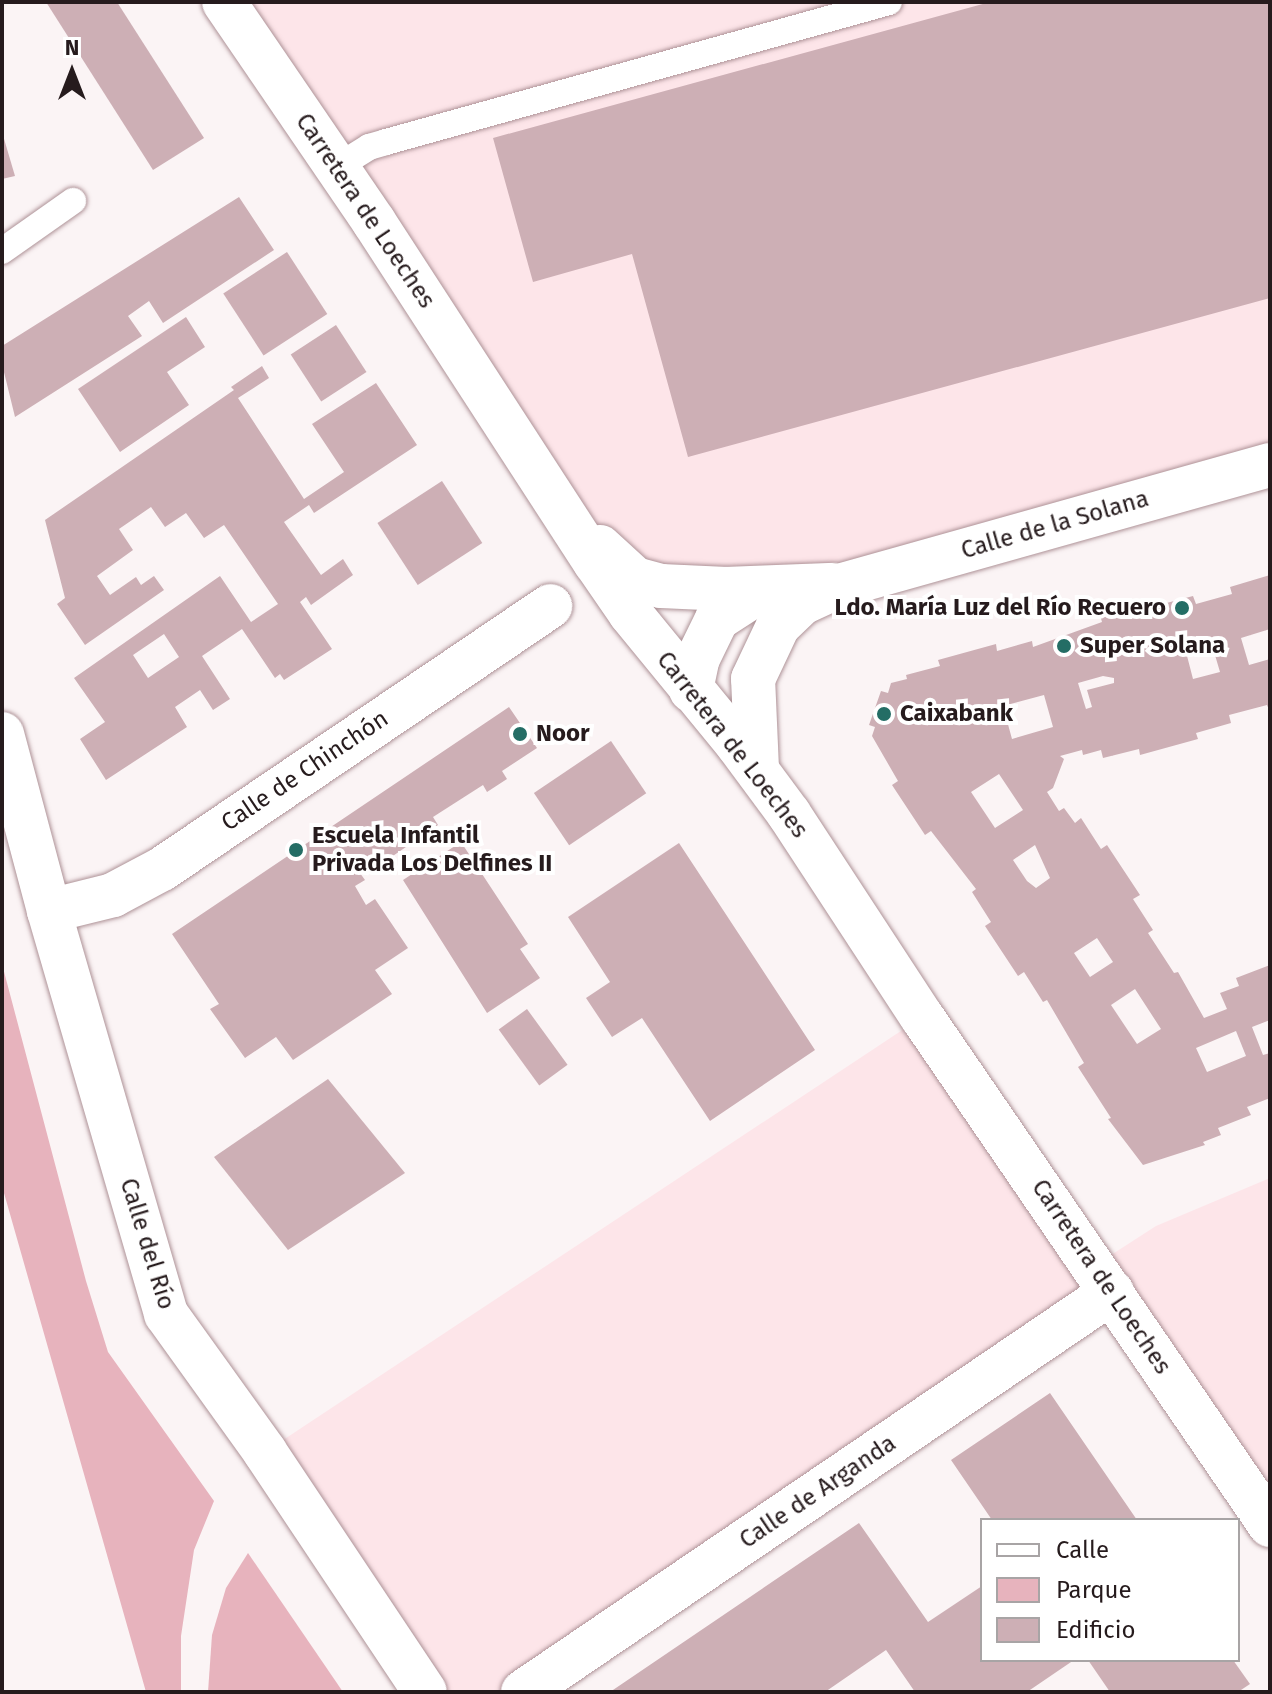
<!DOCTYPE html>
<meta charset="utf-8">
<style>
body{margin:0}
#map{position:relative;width:1272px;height:1694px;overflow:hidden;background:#fbf4f5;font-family:"Fira Sans",sans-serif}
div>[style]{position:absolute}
.built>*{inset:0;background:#fde5e9}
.green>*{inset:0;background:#e7b3bd}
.building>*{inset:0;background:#cdafb5;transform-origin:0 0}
.roads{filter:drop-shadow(0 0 2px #ae9297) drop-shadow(0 0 2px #ae9297)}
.lane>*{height:26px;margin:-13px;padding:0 13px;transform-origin:13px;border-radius:13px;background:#fff}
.street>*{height:44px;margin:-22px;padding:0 22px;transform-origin:22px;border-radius:22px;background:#fff}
.secondary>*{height:44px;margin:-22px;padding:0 22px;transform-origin:22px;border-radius:22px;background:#fff}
.dots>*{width:22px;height:22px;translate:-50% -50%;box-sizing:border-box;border:4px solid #fff;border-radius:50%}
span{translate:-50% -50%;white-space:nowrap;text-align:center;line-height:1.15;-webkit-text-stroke:8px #fff;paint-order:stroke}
.street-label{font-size:24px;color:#261b1d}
.poi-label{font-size:24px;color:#261b1d;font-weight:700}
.right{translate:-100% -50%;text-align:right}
.left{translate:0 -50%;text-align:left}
.frame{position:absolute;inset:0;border:4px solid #261b1d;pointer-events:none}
.legend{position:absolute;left:980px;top:1518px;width:260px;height:144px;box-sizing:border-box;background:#fff;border:2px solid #a8a4a5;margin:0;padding:10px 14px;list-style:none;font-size:24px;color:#261b1d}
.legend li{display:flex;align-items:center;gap:16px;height:40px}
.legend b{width:40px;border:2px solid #a8a4a5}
.north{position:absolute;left:32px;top:32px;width:80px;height:80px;-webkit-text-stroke:6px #fff;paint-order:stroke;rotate:0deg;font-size:22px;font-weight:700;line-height:32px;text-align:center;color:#261b1d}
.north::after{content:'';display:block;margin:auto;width:28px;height:36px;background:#261b1d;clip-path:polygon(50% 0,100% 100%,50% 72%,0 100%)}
</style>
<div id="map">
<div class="built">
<div style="clip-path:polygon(224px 2px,1270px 2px,1270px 465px,839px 586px,635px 579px)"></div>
<div style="clip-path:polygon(922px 1017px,1094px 1266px,1156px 1226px,1270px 1178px,1270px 1525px,1112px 1293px,523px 1692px,425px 1692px,265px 1452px)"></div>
</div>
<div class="green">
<div style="clip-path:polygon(2px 964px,86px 1281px,108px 1352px,214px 1501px,194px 1550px,181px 1636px,181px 1692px,146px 1692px,2px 1186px)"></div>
<div style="clip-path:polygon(248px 1553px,343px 1692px,208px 1692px,212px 1635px,226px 1588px)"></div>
</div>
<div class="building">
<div style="clip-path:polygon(46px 2px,117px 2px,204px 138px,153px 170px)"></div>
<div style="clip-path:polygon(990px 2px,1270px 2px,1270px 298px,688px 457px,632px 254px,533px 282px,493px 138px)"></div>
<div style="clip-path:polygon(2px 132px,15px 176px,2px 179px)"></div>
<div style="clip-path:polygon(239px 197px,274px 250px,163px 323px,149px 301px,128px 316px,142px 336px,15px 417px,2px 364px,2px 346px)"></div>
<div style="left:287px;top:252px;width:74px;height:76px;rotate:57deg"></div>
<div style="clip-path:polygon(186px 317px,205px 347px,167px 372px,189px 405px,120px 452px,78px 389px)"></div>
<div style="left:336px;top:325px;width:56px;height:54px;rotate:57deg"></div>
<div style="clip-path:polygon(evenodd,262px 366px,269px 378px,238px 398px,304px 499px,344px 472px,312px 424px,376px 383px,417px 445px,314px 513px,309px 505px,284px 522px,321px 575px,343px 559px,353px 575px,311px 605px,306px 597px,300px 602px,332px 649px,284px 680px,280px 674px,275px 678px,242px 629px,202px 656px,230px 699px,213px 710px,200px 690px,175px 707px,187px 727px,106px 780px,80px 739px,105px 722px,74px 678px,220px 576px,251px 622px,278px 604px,224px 525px,204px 538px,186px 513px,165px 527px,151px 507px,119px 529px,133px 550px,97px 576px,110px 595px,136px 577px,141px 585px,154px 576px,164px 590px,85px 645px,57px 604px,65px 598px,45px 520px,234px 390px,231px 387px,262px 366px,164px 634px,179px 657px,148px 678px,133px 655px,164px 634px)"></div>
<div style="left:442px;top:481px;width:74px;height:77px;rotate:57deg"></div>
<div style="clip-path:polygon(evenodd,1270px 575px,1270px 629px,1241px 638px,1249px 665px,1270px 659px,1270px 712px,1267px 705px,1229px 715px,1231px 723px,1196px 733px,1198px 739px,1140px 755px,1139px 749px,1103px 758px,1101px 750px,1083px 755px,1082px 750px,1060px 756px,1064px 759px,1053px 788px,1047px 792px,1059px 811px,1064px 808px,1075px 823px,1081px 818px,1101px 849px,1107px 845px,1140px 895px,1133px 899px,1153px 930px,1148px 933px,1174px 973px,1178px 972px,1204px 1018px,1227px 1009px,1220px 993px,1239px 986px,1236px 978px,1270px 965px,1270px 1020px,1252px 1027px,1263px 1055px,1270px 1053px,1270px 1098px,1247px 1107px,1251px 1115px,1218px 1128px,1221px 1135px,1203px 1142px,1205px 1145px,1143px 1165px,1108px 1119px,1111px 1118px,1078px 1067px,1084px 1063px,1047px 1000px,1043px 1002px,1024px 972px,1018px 976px,985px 926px,991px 922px,972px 892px,976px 889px,931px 831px,925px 835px,892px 785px,898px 781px,872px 736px,875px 727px,869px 725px,881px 691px,888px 693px,891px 683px,907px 679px,906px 675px,940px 666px,938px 660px,996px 644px,997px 651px,1032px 641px,1033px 647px,1102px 622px,1100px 615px,1158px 599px,1159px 605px,1193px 596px,1196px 604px,1232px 594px,1230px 587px,1270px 575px,1212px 645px,1220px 672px,1193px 679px,1186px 652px,1212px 645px,1270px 575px,1103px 676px,1114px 678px,1114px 683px,1087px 690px,1092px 707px,1086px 709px,1078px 683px,1103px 676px,1270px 575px,1044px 695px,1053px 727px,1012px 739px,1003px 706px,1044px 695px,1270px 575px,999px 774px,1023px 810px,995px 828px,971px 792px,999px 774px,1270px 575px,1035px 845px,1050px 878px,1036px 888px,1027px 881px,1013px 860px,1035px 845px,1270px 575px,1097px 938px,1113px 962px,1090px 977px,1074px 953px,1097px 938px,1270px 575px,1135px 989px,1161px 1029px,1137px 1044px,1111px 1005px,1135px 989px,1270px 575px,1236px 1031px,1246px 1056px,1207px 1072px,1196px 1048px,1236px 1031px)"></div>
<div style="clip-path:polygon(509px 707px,537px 748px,502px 771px,507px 779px,487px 792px,483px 785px,433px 817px,438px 825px,387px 860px,382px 853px,357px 869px,365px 880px,355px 886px,366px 905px,375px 899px,408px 948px,375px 970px,392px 994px,293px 1060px,276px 1037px,245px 1058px,210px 1009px,219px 1004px,172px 934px)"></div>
<div style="left:611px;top:741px;width:63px;height:93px;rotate:56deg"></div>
<div style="clip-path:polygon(461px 842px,528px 944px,520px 949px,540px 978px,487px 1013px,403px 880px)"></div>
<div style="clip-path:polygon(679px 843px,815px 1050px,710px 1121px,642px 1018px,612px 1037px,586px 998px,610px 982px,568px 917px)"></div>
<div style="left:527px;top:1009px;width:69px;height:35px;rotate:54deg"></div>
<div style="clip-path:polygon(328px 1079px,405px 1173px,288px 1250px,214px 1157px)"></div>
<div style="clip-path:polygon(1050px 1393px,1100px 1466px,1137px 1520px,992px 1520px,951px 1460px)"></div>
<div style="clip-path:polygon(859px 1523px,928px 1622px,982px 1586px,982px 1660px,1074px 1660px,1027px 1692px,915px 1692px,886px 1650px,825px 1692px,610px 1692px)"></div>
<div style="clip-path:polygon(1088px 1660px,1233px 1660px,1250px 1684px,1238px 1692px,1110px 1692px)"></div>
</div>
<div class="roads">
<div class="lane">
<div style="left:337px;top:167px;width:38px;rotate:-32deg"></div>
<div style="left:369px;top:147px;width:18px;rotate:-16deg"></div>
<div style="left:386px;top:142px;width:522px;rotate:-15.55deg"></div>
<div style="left:2px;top:251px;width:87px;rotate:-35.2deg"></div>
</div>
<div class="street">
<div style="left:49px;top:911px;width:66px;rotate:-14deg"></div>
<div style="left:113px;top:895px;width:55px;rotate:-28deg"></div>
<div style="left:162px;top:869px;width:469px;rotate:-34.1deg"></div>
<div style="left:523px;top:1692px;width:712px;rotate:-34.18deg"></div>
</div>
<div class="secondary">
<div style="left:224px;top:2px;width:266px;rotate:55.7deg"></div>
<div style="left:374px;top:222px;width:406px;rotate:57deg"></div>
<div style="left:595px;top:562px;width:62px;rotate:55.5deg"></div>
<div style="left:630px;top:613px;width:171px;rotate:50.7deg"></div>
<div style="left:738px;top:745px;width:86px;rotate:53.5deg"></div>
<div style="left:789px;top:814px;width:243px;rotate:56.8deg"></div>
<div style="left:922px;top:1017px;width:616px;rotate:55.59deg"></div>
<div style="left:600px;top:547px;width:47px;rotate:42.4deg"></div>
<div style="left:635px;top:579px;width:27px;rotate:15deg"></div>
<div style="left:661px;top:586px;width:66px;rotate:2.6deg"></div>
<div style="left:727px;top:589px;width:106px;rotate:-2.2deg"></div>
<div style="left:691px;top:690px;width:33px;rotate:-78deg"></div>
<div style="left:698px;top:658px;width:43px;rotate:-64deg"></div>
<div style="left:717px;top:619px;width:57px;rotate:-32.9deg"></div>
<div style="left:2px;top:734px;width:183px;rotate:75.1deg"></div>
<div style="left:49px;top:911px;width:420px;rotate:73.8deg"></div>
<div style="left:166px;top:1314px;width:170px;rotate:54.3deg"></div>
<div style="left:265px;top:1452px;width:288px;rotate:56.3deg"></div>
<div style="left:757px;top:769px;width:90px;rotate:-92.5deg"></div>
<div style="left:753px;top:679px;width:59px;rotate:-64.7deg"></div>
<div style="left:778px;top:626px;width:33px;rotate:-44deg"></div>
<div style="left:802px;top:603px;width:41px;rotate:-24.7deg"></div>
<div style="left:839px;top:586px;width:448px;rotate:-15.7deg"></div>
</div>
</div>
<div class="dots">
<div style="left:1182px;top:608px;background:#246d65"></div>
<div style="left:1064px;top:646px;background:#246d65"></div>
<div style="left:884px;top:714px;background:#246d65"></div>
<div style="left:520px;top:734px;background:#246d65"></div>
<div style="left:296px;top:850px;background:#246d65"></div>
</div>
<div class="street-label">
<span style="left:365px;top:211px;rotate:56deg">Carretera de Loeches</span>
<span style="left:1055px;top:525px;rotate:-16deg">Calle de la Solana</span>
<span style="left:732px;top:745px;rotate:52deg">Carretera de Loeches</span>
<span style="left:305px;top:771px;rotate:-34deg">Calle de Chinchón</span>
<span style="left:147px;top:1244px;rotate:73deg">Calle del Río</span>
<span style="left:1101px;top:1277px;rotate:56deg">Carretera de Loeches</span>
<span style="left:818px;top:1492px;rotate:-34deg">Calle de Arganda</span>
</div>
<div class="poi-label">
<span class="right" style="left:1166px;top:608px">Ldo. María Luz del Río Recuero</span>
<span class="left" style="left:1080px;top:646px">Super Solana</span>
<span class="left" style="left:900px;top:714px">Caixabank</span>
<span class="left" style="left:536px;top:734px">Noor</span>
<span class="left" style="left:312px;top:850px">Escuela Infantil<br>Privada Los Delfines II</span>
</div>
<div class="frame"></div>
<ul class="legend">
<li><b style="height:10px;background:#fff"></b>Calle</li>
<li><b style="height:22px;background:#e7b3bd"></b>Parque</li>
<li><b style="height:22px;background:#cdafb5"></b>Edificio</li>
</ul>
<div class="north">N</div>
</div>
